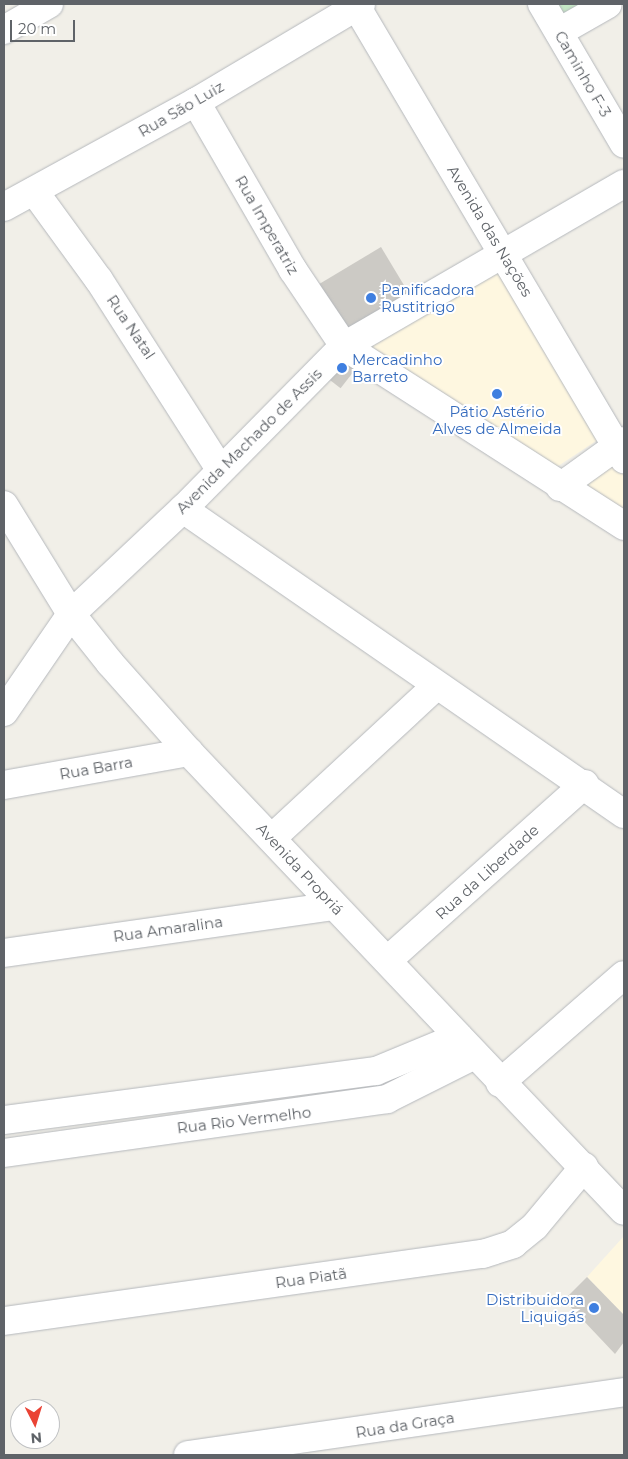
<!DOCTYPE html>
<meta charset="utf-8">
<style>
body{margin:0}
#map{position:relative;width:628px;height:1459px;overflow:hidden;background:#f1efe8;font-family:Montserrat,sans-serif}
div>[style]{position:absolute}
.commercial>*{inset:0;background:#fef7e0}
.green>*{inset:0;background:#c5e8c5}
.building>*{inset:0;background:#cccac5;transform-origin:0 0}
.roads{filter:drop-shadow(0 0 1px #b5b8bc) drop-shadow(0 0 1px #b5b8bc)}
.minor>*{height:28px;margin:-14px;padding:0 14px;transform-origin:14px;border-radius:14px;background:#fff}
.dots>*{width:14px;height:14px;translate:-50% -50%;box-sizing:border-box;border:2px solid #fff;border-radius:50%}
span{translate:-50% -50%;white-space:nowrap;text-align:center;line-height:1.15;-webkit-text-stroke:4px #fff;paint-order:stroke}
.street-label{font-size:15px;color:#5f6368}
.shop-label{font-size:15px;color:#366cbe}
.left{translate:0 -50%;text-align:left}
.right{translate:-100% -50%;text-align:right}
.frame{position:absolute;inset:0;border:5px solid #5f6368;pointer-events:none}
.north{position:absolute;left:10px;top:1399px;width:50px;height:50px;box-sizing:border-box;background:#fff;border:1px solid #bfc1c3;border-radius:50%;rotate:175deg;font-size:14px;font-weight:700;line-height:20px;text-align:center;color:#5f6368}
.north::after{content:'';display:block;margin:auto;width:18px;height:22px;background:#ea4335;clip-path:polygon(50% 0,100% 100%,50% 72%,0 100%)}
.scale{position:absolute;left:10px;top:20px;width:65px;height:22px;box-sizing:border-box;border:2px solid #5f6368;border-top:0;padding-left:6px;font-size:15px;line-height:18px;white-space:nowrap;color:#5f6368;-webkit-text-stroke:4px #fff;paint-order:stroke}
</style>
<div id="map">
<div class="commercial">
<div style="clip-path:polygon(498px 269px,599px 439px,543px 476px,354px 350px)"></div>
<div style="clip-path:polygon(617px 455px,624px 470px,624px 521px,573px 489px)"></div>
<div style="clip-path:polygon(624px 1236px,624px 1315px,587px 1277px)"></div>
</div>
<div class="green">
<div style="clip-path:polygon(545px 4px,592px 4px,556px 24px)"></div>
</div>
<div class="building">
<div style="left:381px;top:247px;width:57px;height:72px;rotate:59deg"></div>
<div style="left:343px;top:356px;width:18px;height:27px;rotate:38deg"></div>
<div style="clip-path:polygon(587px 1277px,624px 1315px,624px 1342px,615px 1354px,564px 1300px)"></div>
</div>
<div class="roads">
<div class="minor">
<div style="left:355px;top:4px;width:529px;rotate:59.41deg"></div>
<div style="left:542px;top:4px;width:162px;rotate:59.6deg"></div>
<div style="left:4px;top:30px;width:52px;rotate:-30deg"></div>
<div style="left:559px;top:32px;width:56px;rotate:-29.7deg"></div>
<div style="left:196px;top:102px;width:194px;rotate:60deg"></div>
<div style="left:293px;top:270px;width:92px;rotate:56.1deg"></div>
<div style="left:344px;top:346px;width:333px;rotate:32.7deg"></div>
<div style="left:34px;top:191px;width:110px;rotate:53.9deg"></div>
<div style="left:99px;top:280px;width:224px;rotate:57.4deg"></div>
<div style="left:4px;top:207px;width:219px;rotate:-28.7deg"></div>
<div style="left:196px;top:102px;width:192px;rotate:-30.7deg"></div>
<div style="left:560px;top:487px;width:79px;rotate:-35.7deg"></div>
<div style="left:4px;top:505px;width:128px;rotate:58.4deg"></div>
<div style="left:71px;top:614px;width:63px;rotate:51.5deg"></div>
<div style="left:110px;top:663px;width:119px;rotate:48.4deg"></div>
<div style="left:189px;top:752px;width:632px;rotate:46.54deg"></div>
<div style="left:183px;top:509px;width:536px;rotate:34.67deg"></div>
<div style="left:4px;top:712px;width:119px;rotate:-55.6deg"></div>
<div style="left:71px;top:614px;width:154px;rotate:-43.2deg"></div>
<div style="left:183px;top:509px;width:229px;rotate:-45.4deg"></div>
<div style="left:344px;top:346px;width:323px;rotate:-30.1deg"></div>
<div style="left:4px;top:785px;width:188px;rotate:-10.1deg"></div>
<div style="left:272px;top:838px;width:224px;rotate:-42.8deg"></div>
<div style="left:4px;top:953px;width:332px;rotate:-8.1deg"></div>
<div style="left:388px;top:960px;width:264px;rotate:-41.8deg"></div>
<div style="left:500px;top:1083px;width:164px;rotate:-41.1deg"></div>
<div style="left:4px;top:1120px;width:375px;rotate:-7.5deg"></div>
<div style="left:376px;top:1071px;width:89px;rotate:-22.5deg"></div>
<div style="left:4px;top:1153px;width:387px;rotate:-8deg"></div>
<div style="left:387px;top:1099px;width:98px;rotate:-26.6deg"></div>
<div style="left:4px;top:1321px;width:484px;rotate:-8deg"></div>
<div style="left:483px;top:1254px;width:32px;rotate:-18deg"></div>
<div style="left:513px;top:1244px;width:28px;rotate:-39deg"></div>
<div style="left:535px;top:1226px;width:77px;rotate:-50.3deg"></div>
<div style="left:188px;top:1455px;width:441px;rotate:-8.2deg"></div>
</div>
</div>
<div class="dots">
<div style="left:371px;top:298px;background:#3f7fe0"></div>
<div style="left:342px;top:368px;background:#3f7fe0"></div>
<div style="left:497px;top:394px;background:#3f7fe0"></div>
<div style="left:594px;top:1308px;background:#3f7fe0"></div>
</div>
<div class="street-label">
<span style="left:583px;top:74px;rotate:60deg">Caminho F-3</span>
<span style="left:181px;top:109px;rotate:-30deg">Rua São Luiz</span>
<span style="left:267px;top:225px;rotate:60deg">Rua Imperatriz</span>
<span style="left:490px;top:231px;rotate:59deg">Avenida das Nações</span>
<span style="left:131px;top:327px;rotate:56deg">Rua Natal</span>
<span style="left:249px;top:441px;rotate:-45deg">Avenida Machado de Assis</span>
<span style="left:96px;top:768px;rotate:-10deg">Rua Barra</span>
<span style="left:300px;top:869px;rotate:47deg">Avenida Propriá</span>
<span style="left:487px;top:872px;rotate:-42deg">Rua da Liberdade</span>
<span style="left:168px;top:929px;rotate:-8deg">Rua Amaralina</span>
<span style="left:244px;top:1120px;rotate:-7deg">Rua Rio Vermelho</span>
<span style="left:311px;top:1278px;rotate:-8deg">Rua Piatã</span>
<span style="left:405px;top:1425px;rotate:-9deg">Rua da Graça</span>
</div>
<div class="shop-label">
<span class="left" style="left:381px;top:298px">Panificadora<br>Rustitrigo</span>
<span class="left" style="left:352px;top:368px">Mercadinho<br>Barreto</span>
<span style="left:497px;top:420px">Pátio Astério<br>Alves de Almeida</span>
<span class="right" style="left:584px;top:1308px">Distribuidora<br>Liquigás</span>
</div>
<div class="frame"></div>
<div class="north">N</div>
<div class="scale">20 m</div>
</div>
